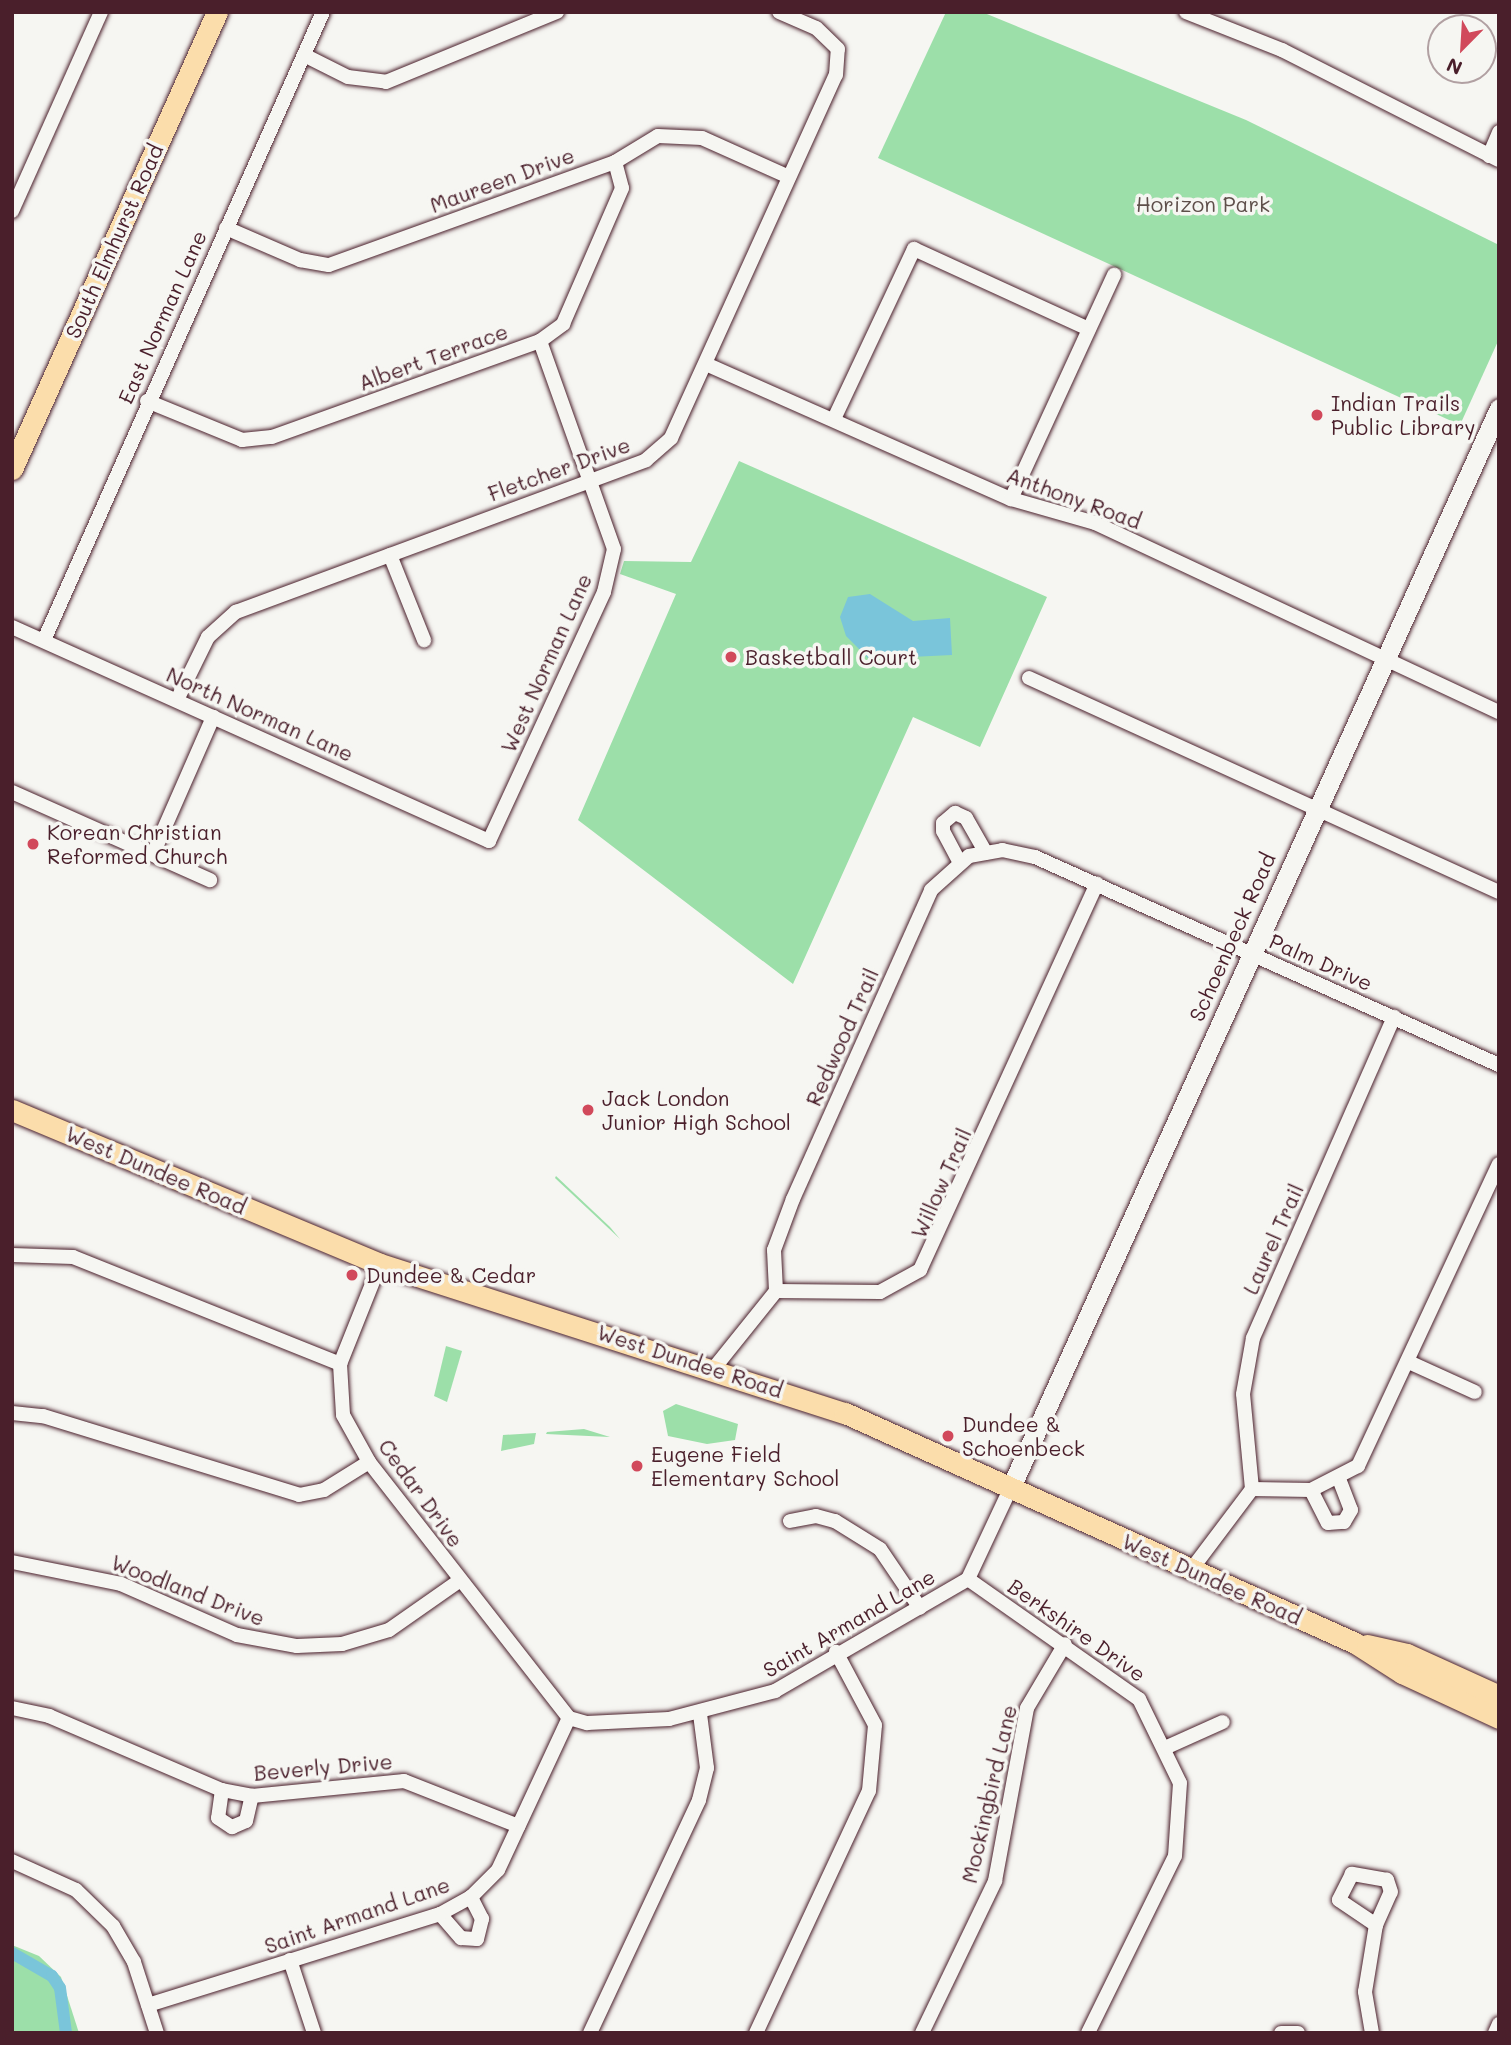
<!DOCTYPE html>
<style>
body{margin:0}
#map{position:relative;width:1511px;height:2045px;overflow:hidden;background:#f6f6f2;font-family:Mali,sans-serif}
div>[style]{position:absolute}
.green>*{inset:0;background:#9cdfa9}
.water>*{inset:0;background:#7ac5da}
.canal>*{height:12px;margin:-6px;padding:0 6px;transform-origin:6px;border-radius:6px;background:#7ac5da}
.roads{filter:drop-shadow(0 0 2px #4a1f2b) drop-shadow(0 0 2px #4a1f2b)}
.street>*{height:14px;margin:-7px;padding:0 7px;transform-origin:7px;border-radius:7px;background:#f6f6f2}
.secondary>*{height:19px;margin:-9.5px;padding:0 9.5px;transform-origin:9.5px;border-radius:9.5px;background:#f6f6f2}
.primary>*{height:21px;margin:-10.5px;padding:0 10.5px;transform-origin:10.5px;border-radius:10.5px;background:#fbddab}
.dots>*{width:19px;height:19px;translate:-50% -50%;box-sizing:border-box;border:4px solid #f6f6f2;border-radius:50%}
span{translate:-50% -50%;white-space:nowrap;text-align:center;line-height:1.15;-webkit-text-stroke:7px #f6f6f2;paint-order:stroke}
.street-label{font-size:21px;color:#4a1f2b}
.park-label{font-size:21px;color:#5e4f4a}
.poi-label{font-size:21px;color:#4a1f2b}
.left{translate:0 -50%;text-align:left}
.frame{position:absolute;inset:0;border:14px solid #4a1f2b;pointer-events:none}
.north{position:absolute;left:1427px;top:14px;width:70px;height:70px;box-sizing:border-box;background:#f6f6f2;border:2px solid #b1a0a2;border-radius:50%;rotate:204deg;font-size:19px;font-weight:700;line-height:28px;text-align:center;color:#4a1f2b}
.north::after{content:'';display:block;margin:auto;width:24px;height:32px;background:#d1495b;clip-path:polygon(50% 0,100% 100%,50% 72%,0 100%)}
</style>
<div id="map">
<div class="green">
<div style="clip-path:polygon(946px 12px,982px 12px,1246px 120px,1499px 245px,1499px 339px,1460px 425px,878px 158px)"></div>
<div style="clip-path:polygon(739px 461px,1047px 597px,980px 747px,913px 717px,793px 984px,578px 820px,676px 594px,620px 574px,624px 561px,691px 562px)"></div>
<div style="clip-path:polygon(556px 1176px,610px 1227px,620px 1239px,555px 1178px)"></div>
<div style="clip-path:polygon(446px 1346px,462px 1351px,447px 1402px,434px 1396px)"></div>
<div style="clip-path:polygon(676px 1404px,738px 1424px,735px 1440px,707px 1444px,668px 1436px,663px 1411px)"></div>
<div style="clip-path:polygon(584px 1429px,610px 1437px,546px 1434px,547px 1432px)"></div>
<div style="clip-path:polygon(536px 1433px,534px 1444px,501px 1451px,503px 1435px)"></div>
<div style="clip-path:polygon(12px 1945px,39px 1956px,61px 1977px,79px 2033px,12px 2033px)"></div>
</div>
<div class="water">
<div style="clip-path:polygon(870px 594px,913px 621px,950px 618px,952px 655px,869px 659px,846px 636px,840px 617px,848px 597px)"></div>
</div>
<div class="canal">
<div style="left:12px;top:1953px;width:46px;rotate:29.9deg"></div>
<div style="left:52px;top:1976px;width:14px;rotate:56deg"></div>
<div style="left:60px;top:1988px;width:45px;rotate:82.4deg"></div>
</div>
<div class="roads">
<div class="street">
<div style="left:1186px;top:12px;width:103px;rotate:21.6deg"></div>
<div style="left:1282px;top:50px;width:243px;rotate:26.9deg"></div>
<div style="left:304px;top:55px;width:49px;rotate:26.6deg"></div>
<div style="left:348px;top:77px;width:38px;rotate:7deg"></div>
<div style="left:386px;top:82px;width:185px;rotate:-22.3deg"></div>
<div style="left:1489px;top:156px;width:26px;rotate:-67deg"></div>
<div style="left:12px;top:211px;width:218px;rotate:-65.9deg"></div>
<div style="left:226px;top:228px;width:81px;rotate:23.4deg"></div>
<div style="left:300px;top:260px;width:29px;rotate:10deg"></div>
<div style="left:329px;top:265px;width:304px;rotate:-19.8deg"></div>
<div style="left:615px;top:162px;width:50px;rotate:-31.2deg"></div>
<div style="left:658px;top:136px;width:44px;rotate:2.6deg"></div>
<div style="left:702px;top:138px;width:95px;rotate:24.1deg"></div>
<div style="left:708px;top:365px;width:331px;rotate:23.9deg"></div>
<div style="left:1011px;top:499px;width:87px;rotate:15.9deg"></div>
<div style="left:1095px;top:523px;width:446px;rotate:25.1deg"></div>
<div style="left:147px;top:401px;width:103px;rotate:22.3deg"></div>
<div style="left:242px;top:440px;width:30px;rotate:-6deg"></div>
<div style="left:272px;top:437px;width:285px;rotate:-19.7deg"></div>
<div style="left:540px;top:341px;width:29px;rotate:-36deg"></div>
<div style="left:563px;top:324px;width:148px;rotate:-66.5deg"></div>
<div style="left:622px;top:188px;width:27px;rotate:-105deg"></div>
<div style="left:834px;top:419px;width:188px;rotate:-64.8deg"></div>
<div style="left:914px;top:249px;width:192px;rotate:24.6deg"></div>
<div style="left:1011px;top:499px;width:247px;rotate:-65.3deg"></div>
<div style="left:390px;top:555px;width:92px;rotate:68.2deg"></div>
<div style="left:12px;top:627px;width:523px;rotate:24.16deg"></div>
<div style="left:489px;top:841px;width:274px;rotate:-65.2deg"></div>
<div style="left:604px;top:592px;width:44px;rotate:-76.9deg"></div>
<div style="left:614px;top:549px;width:221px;rotate:-109.6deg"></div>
<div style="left:44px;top:640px;width:687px;rotate:-66.05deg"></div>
<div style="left:1029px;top:678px;width:516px;rotate:24.48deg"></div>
<div style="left:177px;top:700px;width:70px;rotate:-63.8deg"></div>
<div style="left:208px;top:637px;width:38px;rotate:-42deg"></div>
<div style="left:236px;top:612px;width:437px;rotate:-20.3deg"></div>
<div style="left:646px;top:460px;width:33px;rotate:-41deg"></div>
<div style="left:671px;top:438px;width:399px;rotate:-65.6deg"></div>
<div style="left:836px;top:75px;width:26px;rotate:-86deg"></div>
<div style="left:838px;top:49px;width:30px;rotate:-136deg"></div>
<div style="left:816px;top:28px;width:40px;rotate:-156.6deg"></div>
<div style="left:12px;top:792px;width:217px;rotate:24deg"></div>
<div style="left:153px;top:854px;width:150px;rotate:-66.3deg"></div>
<div style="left:960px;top:863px;width:36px;rotate:-118deg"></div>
<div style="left:943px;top:831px;width:8px;rotate:-90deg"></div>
<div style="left:943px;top:823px;width:16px;rotate:-40deg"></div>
<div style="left:955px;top:813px;width:12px;rotate:24deg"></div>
<div style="left:966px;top:818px;width:40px;rotate:60.3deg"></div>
<div style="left:12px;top:1255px;width:61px;rotate:1.9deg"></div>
<div style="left:73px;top:1257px;width:288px;rotate:21.8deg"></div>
<div style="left:380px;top:1264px;width:108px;rotate:111.8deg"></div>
<div style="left:340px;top:1364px;width:51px;rotate:86.6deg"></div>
<div style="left:343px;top:1415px;width:54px;rotate:61deg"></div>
<div style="left:369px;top:1462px;width:325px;rotate:52deg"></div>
<div style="left:776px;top:1291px;width:41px;rotate:-92.8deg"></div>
<div style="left:774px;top:1250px;width:54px;rotate:-69.6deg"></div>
<div style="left:793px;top:1199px;width:338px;rotate:-65.9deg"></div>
<div style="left:931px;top:890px;width:51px;rotate:-41.8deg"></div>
<div style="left:969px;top:856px;width:34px;rotate:-10deg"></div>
<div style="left:1002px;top:850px;width:34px;rotate:12deg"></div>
<div style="left:1035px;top:857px;width:508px;rotate:24.15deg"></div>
<div style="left:1411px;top:1363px;width:70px;rotate:24.4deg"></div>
<div style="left:715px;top:1367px;width:97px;rotate:-51.2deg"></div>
<div style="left:776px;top:1291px;width:104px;rotate:0.6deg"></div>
<div style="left:880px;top:1292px;width:46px;rotate:-28.8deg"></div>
<div style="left:920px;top:1270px;width:425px;rotate:-65.4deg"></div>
<div style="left:12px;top:1413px;width:31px;rotate:6deg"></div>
<div style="left:43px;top:1416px;width:268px;rotate:17.1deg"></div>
<div style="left:299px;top:1495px;width:25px;rotate:-11deg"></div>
<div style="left:324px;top:1490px;width:53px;rotate:-31.9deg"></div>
<div style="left:1252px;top:1489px;width:95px;rotate:-95.4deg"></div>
<div style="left:1243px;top:1394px;width:57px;rotate:-79.9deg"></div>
<div style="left:1253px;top:1338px;width:351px;rotate:-66.3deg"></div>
<div style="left:1311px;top:1490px;width:37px;rotate:63deg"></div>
<div style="left:1328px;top:1523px;width:16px;rotate:-4deg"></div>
<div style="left:1344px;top:1522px;width:14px;rotate:-60deg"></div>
<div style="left:1351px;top:1510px;width:33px;rotate:-111deg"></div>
<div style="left:790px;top:1521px;width:26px;rotate:-11deg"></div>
<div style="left:816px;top:1516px;width:20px;rotate:15deg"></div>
<div style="left:835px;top:1521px;width:53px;rotate:31.9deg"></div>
<div style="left:880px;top:1549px;width:71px;rotate:55.9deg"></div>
<div style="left:12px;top:1562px;width:111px;rotate:11.4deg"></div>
<div style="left:121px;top:1584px;width:127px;rotate:23.7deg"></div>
<div style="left:237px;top:1635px;width:61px;rotate:10.4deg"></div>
<div style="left:297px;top:1646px;width:45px;rotate:-2.5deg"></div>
<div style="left:342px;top:1644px;width:49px;rotate:-16.6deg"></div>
<div style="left:389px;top:1630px;width:85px;rotate:-35deg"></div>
<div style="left:1191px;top:1570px;width:101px;rotate:-53deg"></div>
<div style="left:1252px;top:1489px;width:59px;rotate:1deg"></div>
<div style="left:1311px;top:1490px;width:53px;rotate:-27.1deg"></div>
<div style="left:1358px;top:1466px;width:333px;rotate:-65deg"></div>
<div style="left:968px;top:1579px;width:209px;rotate:35.1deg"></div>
<div style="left:1139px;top:1699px;width:93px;rotate:64deg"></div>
<div style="left:1180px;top:1783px;width:73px;rotate:93.9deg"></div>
<div style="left:1175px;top:1856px;width:197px;rotate:116.2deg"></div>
<div style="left:12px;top:1708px;width:38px;rotate:12deg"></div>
<div style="left:49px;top:1716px;width:188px;rotate:23.2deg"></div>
<div style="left:222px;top:1790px;width:31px;rotate:11deg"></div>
<div style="left:252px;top:1796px;width:153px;rotate:-5.6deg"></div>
<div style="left:404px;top:1781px;width:123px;rotate:21.5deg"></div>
<div style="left:569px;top:1718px;width:19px;rotate:16deg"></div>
<div style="left:587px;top:1723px;width:82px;rotate:-2.8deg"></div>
<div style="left:669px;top:1719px;width:110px;rotate:-14.8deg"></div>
<div style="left:775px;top:1691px;width:223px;rotate:-30.1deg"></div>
<div style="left:968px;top:1579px;width:102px;rotate:-64.9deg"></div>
<div style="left:1167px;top:1747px;width:61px;rotate:-24.1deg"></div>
<div style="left:222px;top:1790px;width:28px;rotate:98deg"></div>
<div style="left:218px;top:1818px;width:17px;rotate:33deg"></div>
<div style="left:232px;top:1827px;width:15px;rotate:-23deg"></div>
<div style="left:246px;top:1821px;width:26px;rotate:-77deg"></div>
<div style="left:12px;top:1861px;width:70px;rotate:24.4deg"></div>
<div style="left:76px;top:1890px;width:52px;rotate:44.2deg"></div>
<div style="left:113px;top:1926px;width:42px;rotate:59.7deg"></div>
<div style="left:134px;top:1962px;width:75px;rotate:72.1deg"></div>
<div style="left:440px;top:1914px;width:32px;rotate:49deg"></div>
<div style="left:461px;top:1938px;width:16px;rotate:4deg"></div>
<div style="left:477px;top:1939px;width:21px;rotate:-76deg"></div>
<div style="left:482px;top:1919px;width:25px;rotate:-117deg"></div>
<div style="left:290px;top:1960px;width:77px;rotate:71.8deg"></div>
<div style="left:148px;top:2005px;width:306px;rotate:-17.3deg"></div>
<div style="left:440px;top:1914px;width:35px;rotate:-29deg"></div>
<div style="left:471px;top:1897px;width:38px;rotate:-45deg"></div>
<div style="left:498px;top:1870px;width:168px;rotate:-65deg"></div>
<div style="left:590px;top:2033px;width:257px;rotate:-64.9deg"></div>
<div style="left:699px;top:1800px;width:33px;rotate:-76deg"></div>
<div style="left:707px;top:1768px;width:54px;rotate:-97.4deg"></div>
<div style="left:756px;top:2033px;width:267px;rotate:-65deg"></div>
<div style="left:869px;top:1791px;width:66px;rotate:-84.8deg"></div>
<div style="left:875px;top:1725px;width:83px;rotate:-118.1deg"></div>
<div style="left:922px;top:2033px;width:169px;rotate:-64.3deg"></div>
<div style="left:995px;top:1881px;width:176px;rotate:-79.5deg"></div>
<div style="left:1027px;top:1708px;width:74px;rotate:-59.3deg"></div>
<div style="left:1281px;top:2033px;width:17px"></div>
<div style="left:1372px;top:2033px;width:42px;rotate:-99.7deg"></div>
<div style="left:1365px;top:1992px;width:68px;rotate:-80.7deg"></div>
<div style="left:1376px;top:1925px;width:36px;rotate:-66deg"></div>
<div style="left:1391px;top:1892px;width:13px;rotate:-108deg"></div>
<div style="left:1387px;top:1880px;width:36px;rotate:-170deg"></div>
<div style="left:1352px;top:1874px;width:29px;rotate:117deg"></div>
<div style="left:1339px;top:1900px;width:45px;rotate:34deg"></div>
<div style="left:1495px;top:2033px;width:10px;rotate:-66deg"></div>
</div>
<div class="secondary">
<div style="left:1011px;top:1487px;width:1184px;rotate:-65.66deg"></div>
</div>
<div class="primary">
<div style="left:12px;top:469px;width:501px;rotate:-65.84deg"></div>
<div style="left:12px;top:1110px;width:399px;rotate:22.7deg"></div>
<div style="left:380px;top:1264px;width:488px;rotate:17.8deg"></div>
<div style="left:845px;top:1413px;width:559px;rotate:24.27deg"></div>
<div style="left:1355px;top:1643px;width:56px;rotate:32.6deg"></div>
<div style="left:1402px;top:1673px;width:107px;rotate:24.9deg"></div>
<div style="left:1367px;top:1645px;width:41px;rotate:12.7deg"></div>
<div style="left:1407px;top:1654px;width:101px;rotate:24.5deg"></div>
</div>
</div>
<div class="dots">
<div style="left:1317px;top:415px;background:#d1495b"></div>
<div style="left:731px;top:657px;background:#d1495b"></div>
<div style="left:33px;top:844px;background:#d1495b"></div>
<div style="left:588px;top:1110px;background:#d1495b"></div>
<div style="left:352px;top:1275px;background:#d1495b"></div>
<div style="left:948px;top:1436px;background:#d1495b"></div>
<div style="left:637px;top:1466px;background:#d1495b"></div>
</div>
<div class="street-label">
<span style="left:502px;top:180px;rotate:-20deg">Maureen Drive</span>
<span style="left:114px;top:241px;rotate:-66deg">South Elmhurst Road</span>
<span style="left:162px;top:317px;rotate:-66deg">East Norman Lane</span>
<span style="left:433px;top:357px;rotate:-20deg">Albert Terrace</span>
<span style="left:559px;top:469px;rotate:-20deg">Fletcher Drive</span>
<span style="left:1074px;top:498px;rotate:20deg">Anthony Road</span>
<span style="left:546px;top:663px;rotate:-66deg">West Norman Lane</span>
<span style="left:260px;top:714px;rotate:24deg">North Norman Lane</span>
<span style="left:1232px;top:937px;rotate:-66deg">Schoenbeck Road</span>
<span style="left:1321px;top:962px;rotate:24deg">Palm Drive</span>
<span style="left:842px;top:1037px;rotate:-66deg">Redwood Trail</span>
<span style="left:156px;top:1170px;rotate:23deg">West Dundee Road</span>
<span style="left:941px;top:1183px;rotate:-66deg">Willow Trail</span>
<span style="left:1273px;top:1239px;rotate:-66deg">Laurel Trail</span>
<span style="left:690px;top:1361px;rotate:18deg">West Dundee Road</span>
<span style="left:421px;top:1493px;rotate:54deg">Cedar Drive</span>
<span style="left:1212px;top:1579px;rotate:24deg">West Dundee Road</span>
<span style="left:188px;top:1590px;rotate:21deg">Woodland Drive</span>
<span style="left:849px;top:1623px;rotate:-30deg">Saint Armand Lane</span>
<span style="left:1077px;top:1630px;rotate:35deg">Berkshire Drive</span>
<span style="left:323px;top:1767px;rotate:-5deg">Beverly Drive</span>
<span style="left:989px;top:1794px;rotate:-77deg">Mockingbird Lane</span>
<span style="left:357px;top:1915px;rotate:-19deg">Saint Armand Lane</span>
</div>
<div class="park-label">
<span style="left:1203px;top:204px">Horizon Park</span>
</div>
<div class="poi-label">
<span class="left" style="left:1331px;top:415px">Indian Trails<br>Public Library</span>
<span class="left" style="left:745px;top:657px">Basketball Court</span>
<span class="left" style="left:47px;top:844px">Korean Christian<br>Reformed Church</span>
<span class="left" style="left:602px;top:1110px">Jack London<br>Junior High School</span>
<span class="left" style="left:366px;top:1275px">Dundee &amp; Cedar</span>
<span class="left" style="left:962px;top:1436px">Dundee &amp;<br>Schoenbeck</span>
<span class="left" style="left:651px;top:1466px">Eugene Field<br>Elementary School</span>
</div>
<div class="frame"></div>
<div class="north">N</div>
</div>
